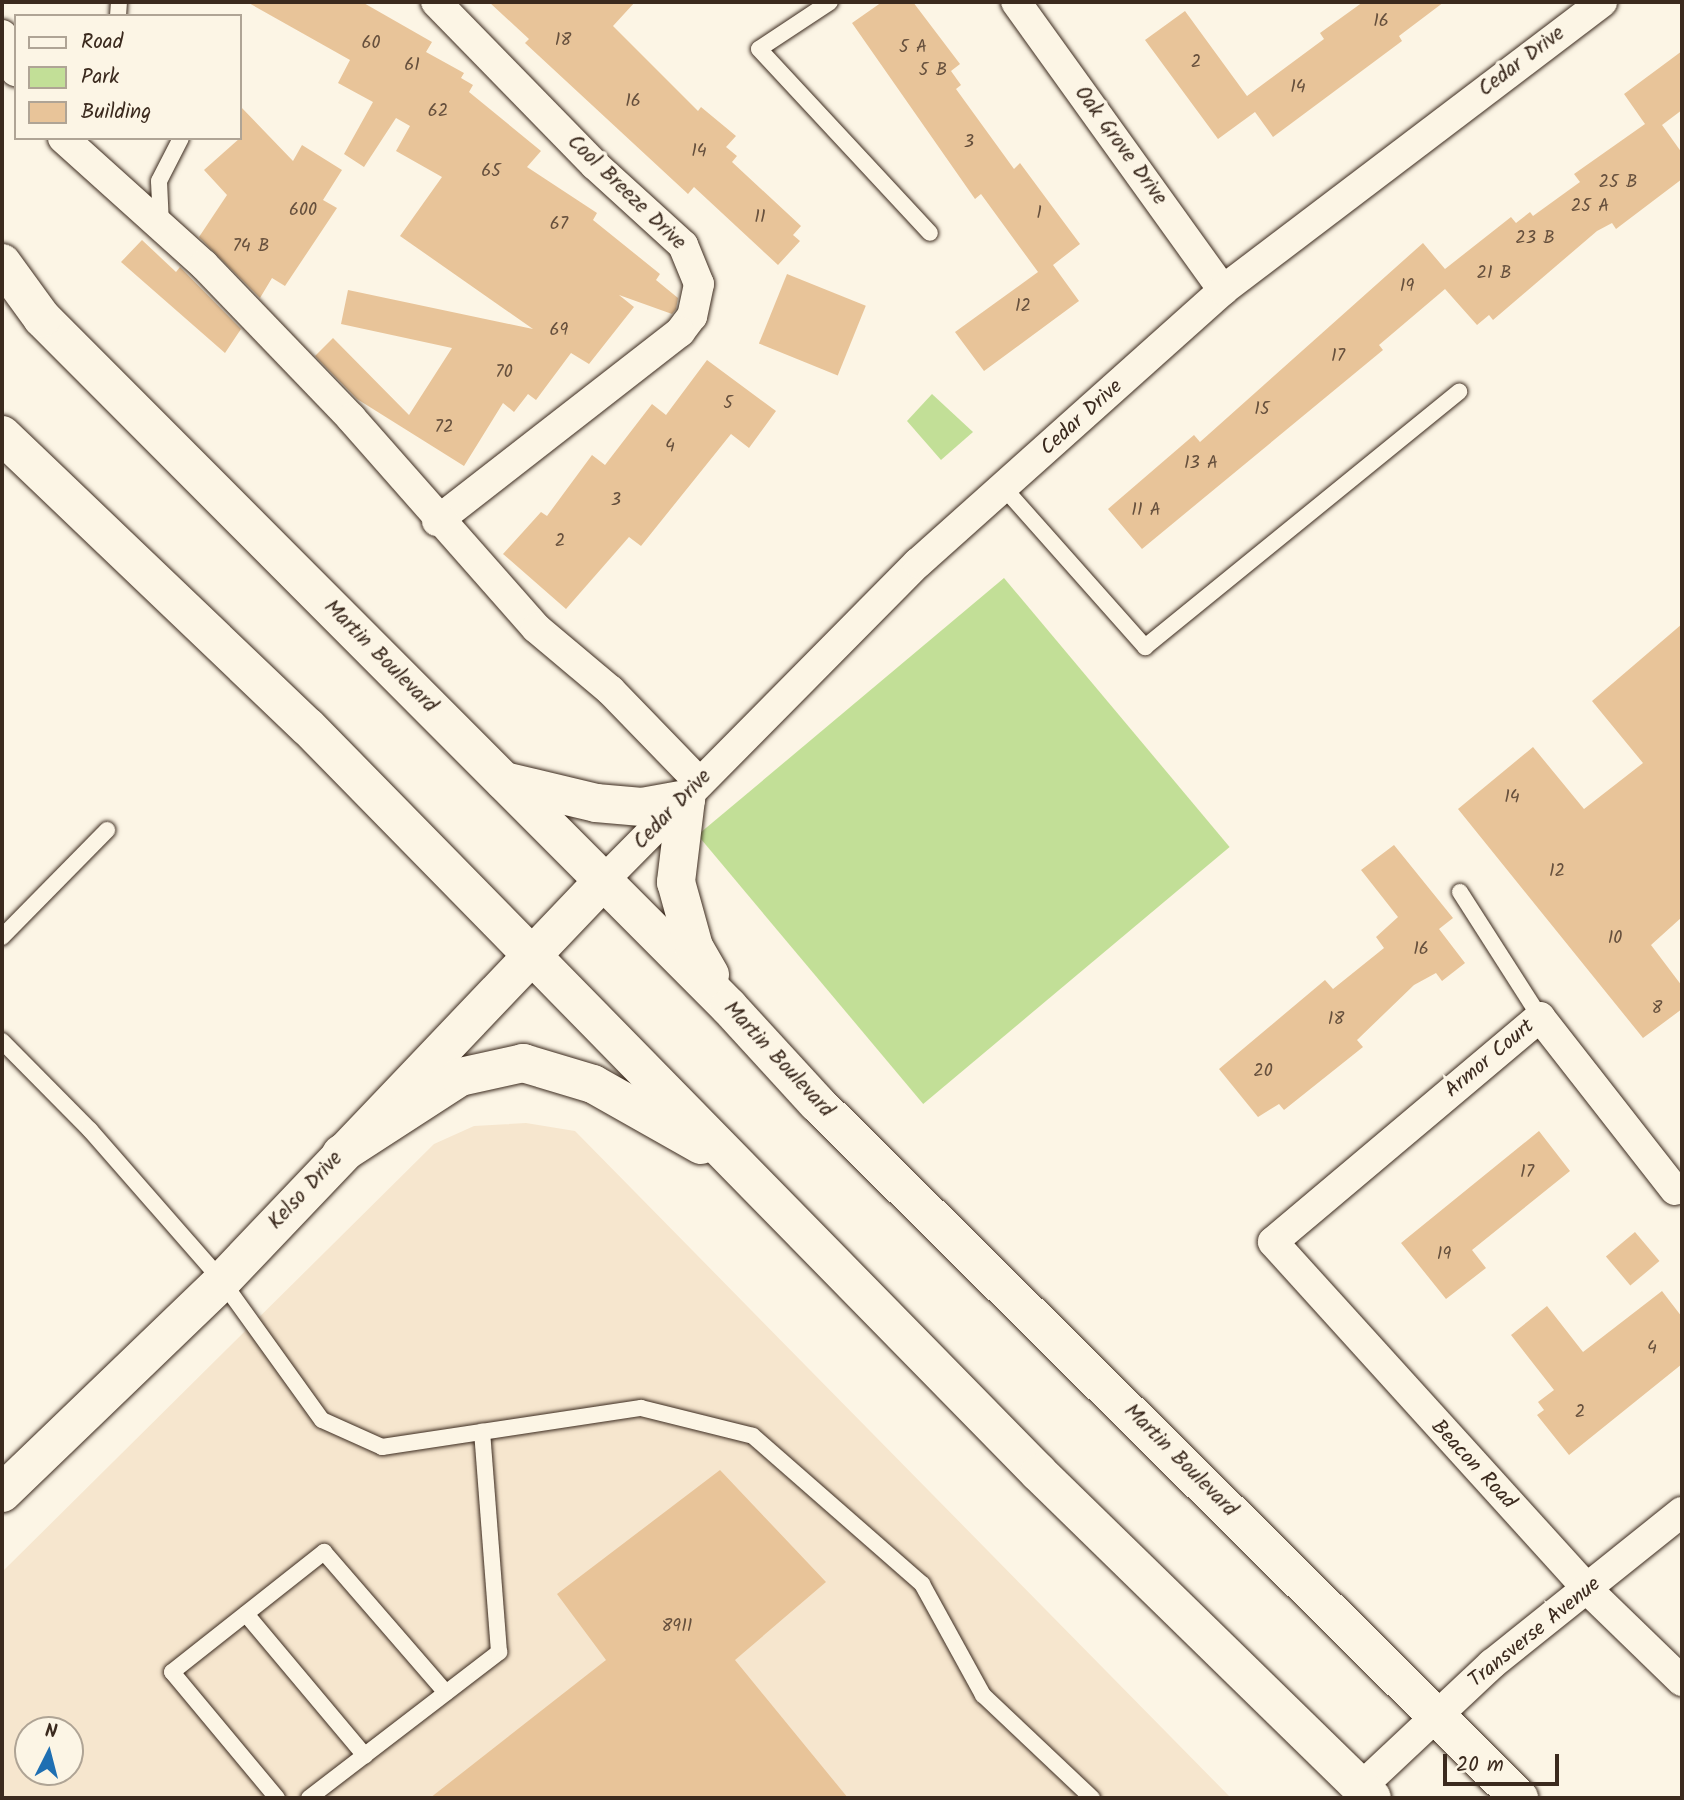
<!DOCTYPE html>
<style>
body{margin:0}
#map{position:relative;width:1684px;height:1800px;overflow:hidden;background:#fcf5e5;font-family:Kalam,sans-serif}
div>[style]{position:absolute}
.built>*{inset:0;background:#f6e6ce}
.green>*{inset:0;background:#c2df97;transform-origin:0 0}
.building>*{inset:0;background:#e8c499;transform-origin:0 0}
.roads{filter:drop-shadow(0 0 2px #3b2a1e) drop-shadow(0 0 2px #3b2a1e)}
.service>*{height:16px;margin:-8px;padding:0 8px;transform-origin:8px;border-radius:8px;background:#fcf5e5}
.minor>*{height:30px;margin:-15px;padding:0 15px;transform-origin:15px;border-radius:15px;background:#fcf5e5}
.tertiary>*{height:38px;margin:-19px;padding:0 19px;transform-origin:19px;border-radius:19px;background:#fcf5e5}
.secondary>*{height:38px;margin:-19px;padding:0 19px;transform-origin:19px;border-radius:19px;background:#fcf5e5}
.trunk>*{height:38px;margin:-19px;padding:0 19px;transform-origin:19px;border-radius:19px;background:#fcf5e5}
span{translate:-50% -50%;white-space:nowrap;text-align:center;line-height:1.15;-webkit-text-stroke:7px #fcf5e5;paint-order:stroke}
.number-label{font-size:18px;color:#66503d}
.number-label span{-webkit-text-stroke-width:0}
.street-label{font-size:21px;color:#3b2a1e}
.frame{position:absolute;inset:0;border:4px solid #3b2a1e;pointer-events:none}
.legend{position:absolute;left:14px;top:14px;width:228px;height:126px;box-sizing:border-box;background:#fcf5e5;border:2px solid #afa495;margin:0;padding:9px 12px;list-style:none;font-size:21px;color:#3b2a1e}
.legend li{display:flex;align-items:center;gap:14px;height:35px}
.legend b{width:35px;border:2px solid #afa495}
.north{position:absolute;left:14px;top:1716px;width:70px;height:70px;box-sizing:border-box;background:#fcf5e5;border:2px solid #afa495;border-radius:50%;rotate:6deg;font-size:19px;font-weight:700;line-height:28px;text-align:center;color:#3b2a1e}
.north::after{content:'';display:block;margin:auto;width:24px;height:32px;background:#1f6fb2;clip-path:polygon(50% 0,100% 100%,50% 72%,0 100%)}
.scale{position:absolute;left:1443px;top:1754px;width:116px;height:32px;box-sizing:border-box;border:4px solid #3b2a1e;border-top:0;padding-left:9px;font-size:21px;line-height:24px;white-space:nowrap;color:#3b2a1e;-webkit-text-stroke:5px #fcf5e5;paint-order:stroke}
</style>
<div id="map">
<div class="built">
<div style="clip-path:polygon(evenodd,526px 1123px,575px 1131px,1231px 1798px,2px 1798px,2px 1572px,434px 1144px,474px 1126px,526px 1123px,28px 1730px,70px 1730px,70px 1772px,28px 1772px,28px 1730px)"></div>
</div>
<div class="green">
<div style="clip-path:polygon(932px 394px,973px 432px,941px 460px,907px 421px)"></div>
<div style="left:1004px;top:578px;width:351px;height:400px;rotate:50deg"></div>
</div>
<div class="building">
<div style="clip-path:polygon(247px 2px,362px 2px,432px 42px,426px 52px,464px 73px,461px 78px,473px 85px,469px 92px,541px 151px,527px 167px,597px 213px,593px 220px,660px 274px,656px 280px,678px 298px,676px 309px,672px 314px,619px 295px,634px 307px,589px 364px,571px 353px,536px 400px,528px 394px,514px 412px,503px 403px,464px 466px,357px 399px,315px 356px,333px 338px,409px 415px,452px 348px,341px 324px,348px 290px,533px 329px,400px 236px,442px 177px,396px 151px,410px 126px,396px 118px,364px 167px,344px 154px,373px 102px,338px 83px,350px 60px)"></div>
<div style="clip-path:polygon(489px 2px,635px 2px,613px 26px,698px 111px,701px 107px,736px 136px,726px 147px,737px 156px,732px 162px,801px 226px,793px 235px,800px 241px,778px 265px,694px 187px,688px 194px,525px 43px,529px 39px)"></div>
<div style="clip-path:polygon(882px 2px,913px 2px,960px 64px,951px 71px,961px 85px,956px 89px,1014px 169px,1020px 163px,1080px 244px,1053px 265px,1079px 301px,984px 371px,955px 332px,1038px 272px,981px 194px,975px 199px,852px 23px)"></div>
<div style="clip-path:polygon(1363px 2px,1444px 2px,1399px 36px,1402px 41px,1273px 137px,1255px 112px,1218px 139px,1145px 40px,1185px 11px,1247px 96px,1324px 39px,1320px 33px)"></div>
<div style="clip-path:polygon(1682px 51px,1682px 110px,1662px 125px,1682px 153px,1682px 179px,1616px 229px,1612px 223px,1597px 231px,1493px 320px,1489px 315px,1477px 325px,1445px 289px,1379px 345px,1383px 350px,1142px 549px,1108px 509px,1194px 435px,1200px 442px,1423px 243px,1445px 269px,1511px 217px,1516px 223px,1530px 212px,1533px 216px,1580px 182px,1574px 174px,1645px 124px,1624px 94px)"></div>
<div style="clip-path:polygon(240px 106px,293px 161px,302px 145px,342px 170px,323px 200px,337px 208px,285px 286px,272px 278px,260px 298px,199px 237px,227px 195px,204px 170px,240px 138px)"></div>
<div style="clip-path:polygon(142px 240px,176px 272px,180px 267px,241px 329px,225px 353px,121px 262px)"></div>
<div style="left:787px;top:274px;width:85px;height:75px;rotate:22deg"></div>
<div style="clip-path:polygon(707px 360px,776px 411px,749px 448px,731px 434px,641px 546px,629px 537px,566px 609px,503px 554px,541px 512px,547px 516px,592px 455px,605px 465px,652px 404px,666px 415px)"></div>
<div style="clip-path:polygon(1682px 624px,1682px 917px,1651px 945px,1682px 986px,1682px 1009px,1643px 1038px,1458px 809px,1533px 747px,1584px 809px,1643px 763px,1592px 701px)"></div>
<div style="clip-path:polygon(1394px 845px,1453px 918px,1439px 929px,1465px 963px,1442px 981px,1436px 973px,1414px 985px,1357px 1040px,1363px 1047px,1284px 1110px,1279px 1104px,1258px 1117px,1219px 1069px,1325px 980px,1333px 989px,1384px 948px,1376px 937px,1398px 917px,1361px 870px)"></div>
<div style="clip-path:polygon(1539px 1131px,1570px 1171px,1472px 1250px,1486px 1268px,1446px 1299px,1401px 1243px)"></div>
<div style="left:1635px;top:1232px;width:38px;height:38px;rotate:50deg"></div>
<div style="clip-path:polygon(1662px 1291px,1682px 1317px,1682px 1364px,1569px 1455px,1537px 1415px,1544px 1410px,1538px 1402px,1554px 1390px,1511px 1335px,1547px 1306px,1583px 1352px)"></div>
<div style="clip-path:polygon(720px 1470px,826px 1582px,735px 1660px,848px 1798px,430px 1798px,606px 1660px,557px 1594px)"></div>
</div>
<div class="roads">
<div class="service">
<div style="left:830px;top:2px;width:85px;rotate:146.5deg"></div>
<div style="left:759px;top:49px;width:251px;rotate:47.1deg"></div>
<div style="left:118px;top:16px;width:14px;rotate:-86deg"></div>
<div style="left:161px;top:225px;width:44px;rotate:-92.6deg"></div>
<div style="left:159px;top:181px;width:48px;rotate:-62.9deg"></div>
<div style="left:1004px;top:488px;width:213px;rotate:48.4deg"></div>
<div style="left:1145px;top:647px;width:405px;rotate:-39.1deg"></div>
<div style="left:1460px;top:892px;width:148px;rotate:57.4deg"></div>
<div style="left:2px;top:937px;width:150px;rotate:-45.5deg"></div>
<div style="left:2px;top:1041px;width:125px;rotate:45.3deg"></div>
<div style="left:90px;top:1130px;width:201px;rotate:48.8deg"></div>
<div style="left:222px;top:1281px;width:171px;rotate:54.3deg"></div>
<div style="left:322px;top:1420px;width:66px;rotate:24.2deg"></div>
<div style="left:382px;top:1447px;width:262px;rotate:-8.6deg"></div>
<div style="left:641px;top:1408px;width:115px;rotate:14deg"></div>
<div style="left:753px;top:1436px;width:225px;rotate:41.2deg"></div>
<div style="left:922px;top:1584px;width:127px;rotate:61.2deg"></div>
<div style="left:983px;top:1695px;width:150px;rotate:43.4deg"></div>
<div style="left:246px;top:1614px;width:185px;rotate:50deg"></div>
<div style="left:277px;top:1798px;width:164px;rotate:-129.8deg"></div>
<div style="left:172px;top:1672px;width:194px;rotate:-38.3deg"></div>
<div style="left:324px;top:1552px;width:186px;rotate:49.1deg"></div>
<div style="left:309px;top:1798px;width:240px;rotate:-37.5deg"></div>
<div style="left:499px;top:1652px;width:221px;rotate:-94.4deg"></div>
</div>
<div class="minor">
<div style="left:436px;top:2px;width:228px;rotate:45.7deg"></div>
<div style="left:595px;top:165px;width:119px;rotate:42.3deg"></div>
<div style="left:683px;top:245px;width:42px;rotate:67.7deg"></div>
<div style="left:699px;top:284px;width:33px;rotate:102deg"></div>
<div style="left:692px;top:316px;width:20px;rotate:127deg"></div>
<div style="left:680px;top:332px;width:308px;rotate:142.1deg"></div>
<div style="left:1016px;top:2px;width:355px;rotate:54.3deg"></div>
<div style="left:2px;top:35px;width:39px;rotate:69deg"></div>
<div style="left:63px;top:138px;width:190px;rotate:42deg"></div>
<div style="left:204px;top:265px;width:212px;rotate:46.1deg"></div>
<div style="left:351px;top:418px;width:280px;rotate:48.6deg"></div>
<div style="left:536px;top:628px;width:97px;rotate:40deg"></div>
<div style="left:610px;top:690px;width:129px;rotate:45.9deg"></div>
<div style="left:603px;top:881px;width:448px;rotate:-45.3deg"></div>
<div style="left:918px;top:563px;width:409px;rotate:-41.8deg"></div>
<div style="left:1223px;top:290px;width:476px;rotate:-37.2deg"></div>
<div style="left:1675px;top:1190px;width:219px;rotate:-128deg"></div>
<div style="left:1540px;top:1017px;width:349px;rotate:139.9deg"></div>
<div style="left:1273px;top:1242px;width:469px;rotate:47.8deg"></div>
<div style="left:1588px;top:1590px;width:131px;rotate:44.1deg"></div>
<div style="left:1361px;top:1787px;width:180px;rotate:-43.2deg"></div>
<div style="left:1492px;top:1664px;width:243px;rotate:-38.7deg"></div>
</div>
<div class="tertiary">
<div style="left:2px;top:1493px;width:306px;rotate:-43.9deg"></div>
<div style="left:222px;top:1281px;width:552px;rotate:-46.39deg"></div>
</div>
<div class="secondary">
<div style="left:42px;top:318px;width:973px;rotate:45.08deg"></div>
<div style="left:729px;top:1007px;width:130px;rotate:47.5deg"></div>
<div style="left:817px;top:1103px;width:988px;rotate:44.71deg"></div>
<div style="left:2px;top:435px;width:423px;rotate:43.7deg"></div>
<div style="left:308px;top:727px;width:1044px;rotate:45.58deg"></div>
<div style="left:1039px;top:1473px;width:465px;rotate:44.3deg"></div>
<div style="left:504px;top:781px;width:95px;rotate:13.4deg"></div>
<div style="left:596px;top:803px;width:46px;rotate:5deg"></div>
<div style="left:642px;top:807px;width:45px;rotate:-10.3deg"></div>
<div style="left:686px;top:799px;width:84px;rotate:96.9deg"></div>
<div style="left:676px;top:882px;width:67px;rotate:74.5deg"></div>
<div style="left:694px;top:947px;width:32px;rotate:60deg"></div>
<div style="left:341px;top:1154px;width:142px;rotate:-32.9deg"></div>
<div style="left:460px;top:1077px;width:65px;rotate:-12.5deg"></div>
<div style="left:523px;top:1063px;width:73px;rotate:16.7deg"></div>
<div style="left:593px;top:1084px;width:124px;rotate:29.5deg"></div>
</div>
<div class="trunk">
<div style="left:2px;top:263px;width:68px;rotate:54deg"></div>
</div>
</div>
<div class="number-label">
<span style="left:1381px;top:22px">16</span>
<span style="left:563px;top:41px">18</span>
<span style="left:371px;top:44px">60</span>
<span style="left:913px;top:48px">5 A</span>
<span style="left:1196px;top:63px">2</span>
<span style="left:412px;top:66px">61</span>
<span style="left:933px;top:71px">5 B</span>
<span style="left:1298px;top:88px">14</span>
<span style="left:633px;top:102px">16</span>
<span style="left:438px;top:112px">62</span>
<span style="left:969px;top:143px">3</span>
<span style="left:699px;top:152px">14</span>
<span style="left:491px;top:172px">65</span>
<span style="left:1618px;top:183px">25 B</span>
<span style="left:1590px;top:207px">25 A</span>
<span style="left:303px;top:211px">600</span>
<span style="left:1039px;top:214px">1</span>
<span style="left:760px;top:218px">11</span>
<span style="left:559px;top:225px">67</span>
<span style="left:1535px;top:239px">23 B</span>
<span style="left:251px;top:247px">74 B</span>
<span style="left:1494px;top:274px">21 B</span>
<span style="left:1407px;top:287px">19</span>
<span style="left:1023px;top:307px">12</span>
<span style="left:559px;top:331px">69</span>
<span style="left:1338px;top:357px">17</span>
<span style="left:504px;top:373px">70</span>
<span style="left:728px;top:404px">5</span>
<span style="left:1262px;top:410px">15</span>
<span style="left:444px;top:428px">72</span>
<span style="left:670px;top:447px">4</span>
<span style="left:1201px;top:464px">13 A</span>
<span style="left:616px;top:501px">3</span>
<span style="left:1146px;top:511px">11 A</span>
<span style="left:560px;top:542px">2</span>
<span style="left:1512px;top:798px">14</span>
<span style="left:1557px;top:872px">12</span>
<span style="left:1615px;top:939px">10</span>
<span style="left:1421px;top:950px">16</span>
<span style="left:1657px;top:1009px">8</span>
<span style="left:1336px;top:1020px">18</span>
<span style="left:1263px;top:1072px">20</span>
<span style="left:1527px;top:1173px">17</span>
<span style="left:1444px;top:1255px">19</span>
<span style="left:1652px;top:1349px">4</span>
<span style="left:1580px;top:1413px">2</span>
<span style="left:677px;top:1627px">8911</span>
</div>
<div class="street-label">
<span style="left:1522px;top:62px;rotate:-37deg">Cedar Drive</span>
<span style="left:1120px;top:146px;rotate:54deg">Oak Grove Drive</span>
<span style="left:626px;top:193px;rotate:44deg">Cool Breeze Drive</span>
<span style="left:1082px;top:418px;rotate:-42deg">Cedar Drive</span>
<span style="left:380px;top:657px;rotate:45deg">Martin Boulevard</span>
<span style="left:673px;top:810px;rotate:-46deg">Cedar Drive</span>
<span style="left:1490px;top:1059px;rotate:-40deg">Armor Court</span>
<span style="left:778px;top:1060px;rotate:47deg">Martin Boulevard</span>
<span style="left:306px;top:1191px;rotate:-47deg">Kelso Drive</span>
<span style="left:1180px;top:1461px;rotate:45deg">Martin Boulevard</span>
<span style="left:1473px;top:1465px;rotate:47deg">Beacon Road</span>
<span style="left:1535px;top:1633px;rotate:-39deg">Transverse Avenue</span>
</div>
<div class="frame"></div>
<ul class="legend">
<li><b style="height:9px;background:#fcf5e5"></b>Road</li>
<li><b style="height:19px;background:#c2df97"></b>Park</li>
<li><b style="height:19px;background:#e8c499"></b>Building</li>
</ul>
<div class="north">N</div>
<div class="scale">20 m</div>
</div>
